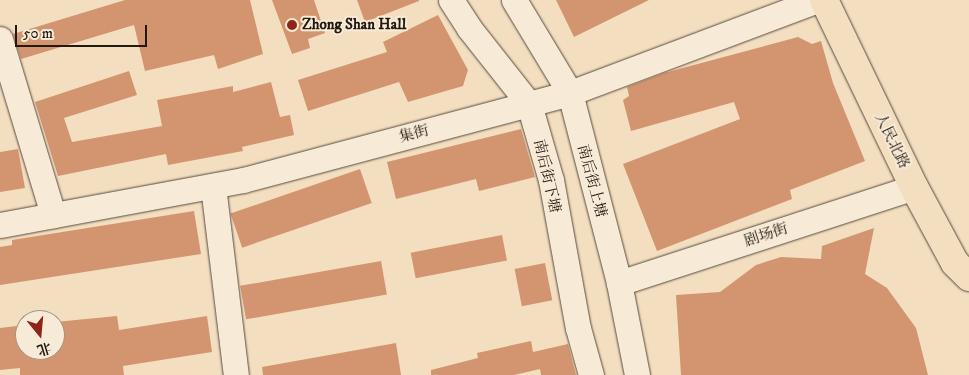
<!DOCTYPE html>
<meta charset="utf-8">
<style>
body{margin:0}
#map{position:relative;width:969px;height:375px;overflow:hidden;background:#f3dec0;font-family:"IM FELL DW Pica","Noto Serif SC",serif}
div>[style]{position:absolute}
.building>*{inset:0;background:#d3956f;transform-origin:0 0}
.roads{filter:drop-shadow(0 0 1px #574a3d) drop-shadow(0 0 1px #574a3d)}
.minor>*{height:25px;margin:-12.5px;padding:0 12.5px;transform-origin:12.5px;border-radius:12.5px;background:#f7ead6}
.major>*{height:28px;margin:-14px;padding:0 14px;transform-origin:14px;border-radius:14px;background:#f3dec0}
.dots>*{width:14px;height:14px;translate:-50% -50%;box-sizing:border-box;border:2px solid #f7ead6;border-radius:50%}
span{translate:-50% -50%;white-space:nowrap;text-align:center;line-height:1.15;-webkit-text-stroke:4px #f7ead6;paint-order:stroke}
.poi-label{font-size:15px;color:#231911;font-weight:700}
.left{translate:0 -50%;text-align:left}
.street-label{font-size:15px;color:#231911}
.north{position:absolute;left:15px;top:310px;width:50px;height:50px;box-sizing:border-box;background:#f7ead6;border:1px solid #a29687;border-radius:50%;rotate:163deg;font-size:14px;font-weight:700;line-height:20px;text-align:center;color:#231911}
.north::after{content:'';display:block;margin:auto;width:18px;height:22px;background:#8f2418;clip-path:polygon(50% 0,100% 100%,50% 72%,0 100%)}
.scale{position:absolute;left:15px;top:25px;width:132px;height:22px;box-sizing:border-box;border:2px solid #231911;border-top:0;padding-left:6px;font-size:15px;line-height:18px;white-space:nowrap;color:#231911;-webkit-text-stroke:4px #f7ead6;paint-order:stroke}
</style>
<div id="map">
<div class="building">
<div style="clip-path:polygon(125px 0,250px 0,263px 54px,218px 69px,214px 55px,145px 71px,134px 25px,21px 59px,13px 34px)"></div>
<div style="clip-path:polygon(272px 0,314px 0,325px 33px,308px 39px,310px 48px,292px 54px)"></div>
<div style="clip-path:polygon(357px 0,419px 0,419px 1px,365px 22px)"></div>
<div style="clip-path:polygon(556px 0,649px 0,574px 37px)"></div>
<div style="clip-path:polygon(438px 15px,468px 70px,463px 86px,408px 102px,399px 82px,308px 111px,298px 80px,387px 52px,383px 42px)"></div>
<div style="clip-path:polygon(798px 37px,812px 44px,821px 41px,833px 83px,865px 161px,790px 190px,792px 199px,657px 251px,623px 164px,740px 119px,734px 102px,631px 131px,623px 100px,629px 96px,627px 87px,664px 73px)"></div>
<div style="clip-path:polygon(129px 71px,137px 95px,64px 118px,72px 142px,162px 126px,157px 100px,233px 86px,233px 92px,271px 82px,280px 117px,290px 115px,294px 135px,242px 147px,243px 151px,168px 165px,166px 154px,58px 176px,35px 102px)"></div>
<div style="clip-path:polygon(521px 129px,535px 177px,479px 191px,476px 179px,396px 199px,387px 162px)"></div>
<div style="clip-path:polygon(18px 149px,25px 188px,0 192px,0 152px)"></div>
<div style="left:360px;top:169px;width:36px;height:137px;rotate:71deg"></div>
<div style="clip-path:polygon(194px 211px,201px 254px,0 285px,0 247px,12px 245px,12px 240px)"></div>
<div style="clip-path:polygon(874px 228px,865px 274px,887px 288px,916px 328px,928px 375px,681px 375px,676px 295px,720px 292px,756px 265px,781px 257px,821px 259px,822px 246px)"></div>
<div style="left:502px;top:235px;width:26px;height:93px;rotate:79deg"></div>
<div style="left:381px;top:261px;width:34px;height:143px;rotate:80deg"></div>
<div style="left:545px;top:263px;width:38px;height:31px;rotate:79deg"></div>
<div style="clip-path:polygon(117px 316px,119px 330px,207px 316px,212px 352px,123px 366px,124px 375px,20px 375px,20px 368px,0 370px,0 328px,25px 325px,25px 350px,55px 350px,55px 322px)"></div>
<div style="clip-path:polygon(531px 341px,533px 352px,568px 344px,576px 375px,541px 375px,540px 369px,514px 375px,431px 375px,431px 370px,478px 358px,477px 353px)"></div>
<div style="clip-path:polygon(396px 343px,401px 375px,263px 375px,262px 367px)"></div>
</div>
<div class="roads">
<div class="minor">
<div style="left:451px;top:0;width:33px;rotate:57deg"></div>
<div style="left:469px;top:28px;width:97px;rotate:51.7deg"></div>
<div style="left:529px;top:104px;width:79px;rotate:73.9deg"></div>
<div style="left:551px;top:180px;width:150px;rotate:79.7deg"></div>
<div style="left:578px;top:328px;width:49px;rotate:74.5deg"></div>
<div style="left:514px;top:0;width:109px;rotate:58.9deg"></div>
<div style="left:570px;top:93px;width:196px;rotate:75.5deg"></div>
<div style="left:619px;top:283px;width:94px;rotate:78.9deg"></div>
<div style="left:0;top:39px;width:184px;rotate:73.2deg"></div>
<div style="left:213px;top:186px;width:190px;rotate:83.1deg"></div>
<div style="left:0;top:225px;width:247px;rotate:-10.5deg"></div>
<div style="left:243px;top:180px;width:338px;rotate:-14.9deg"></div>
<div style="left:570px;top:93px;width:264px;rotate:-20.6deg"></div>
<div style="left:619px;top:283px;width:310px;rotate:-18deg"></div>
</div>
<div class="major">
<div style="left:824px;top:0;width:208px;rotate:64.3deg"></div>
<div style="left:914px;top:187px;width:86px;rotate:61.7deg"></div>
<div style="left:955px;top:263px;width:20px;rotate:45deg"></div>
</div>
</div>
<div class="dots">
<div style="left:292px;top:25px;background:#8f2418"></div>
</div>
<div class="poi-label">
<span class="left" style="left:302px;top:25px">Zhong Shan Hall</span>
</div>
<div class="street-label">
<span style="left:414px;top:134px;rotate:-15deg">集街</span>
<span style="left:892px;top:141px;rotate:64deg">人民北路</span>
<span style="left:547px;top:176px;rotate:77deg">南后街下塘</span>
<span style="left:592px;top:181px;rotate:75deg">南后街上塘</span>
<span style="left:766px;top:235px;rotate:-18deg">剧场街</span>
</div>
<div class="north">北</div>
<div class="scale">50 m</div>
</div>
